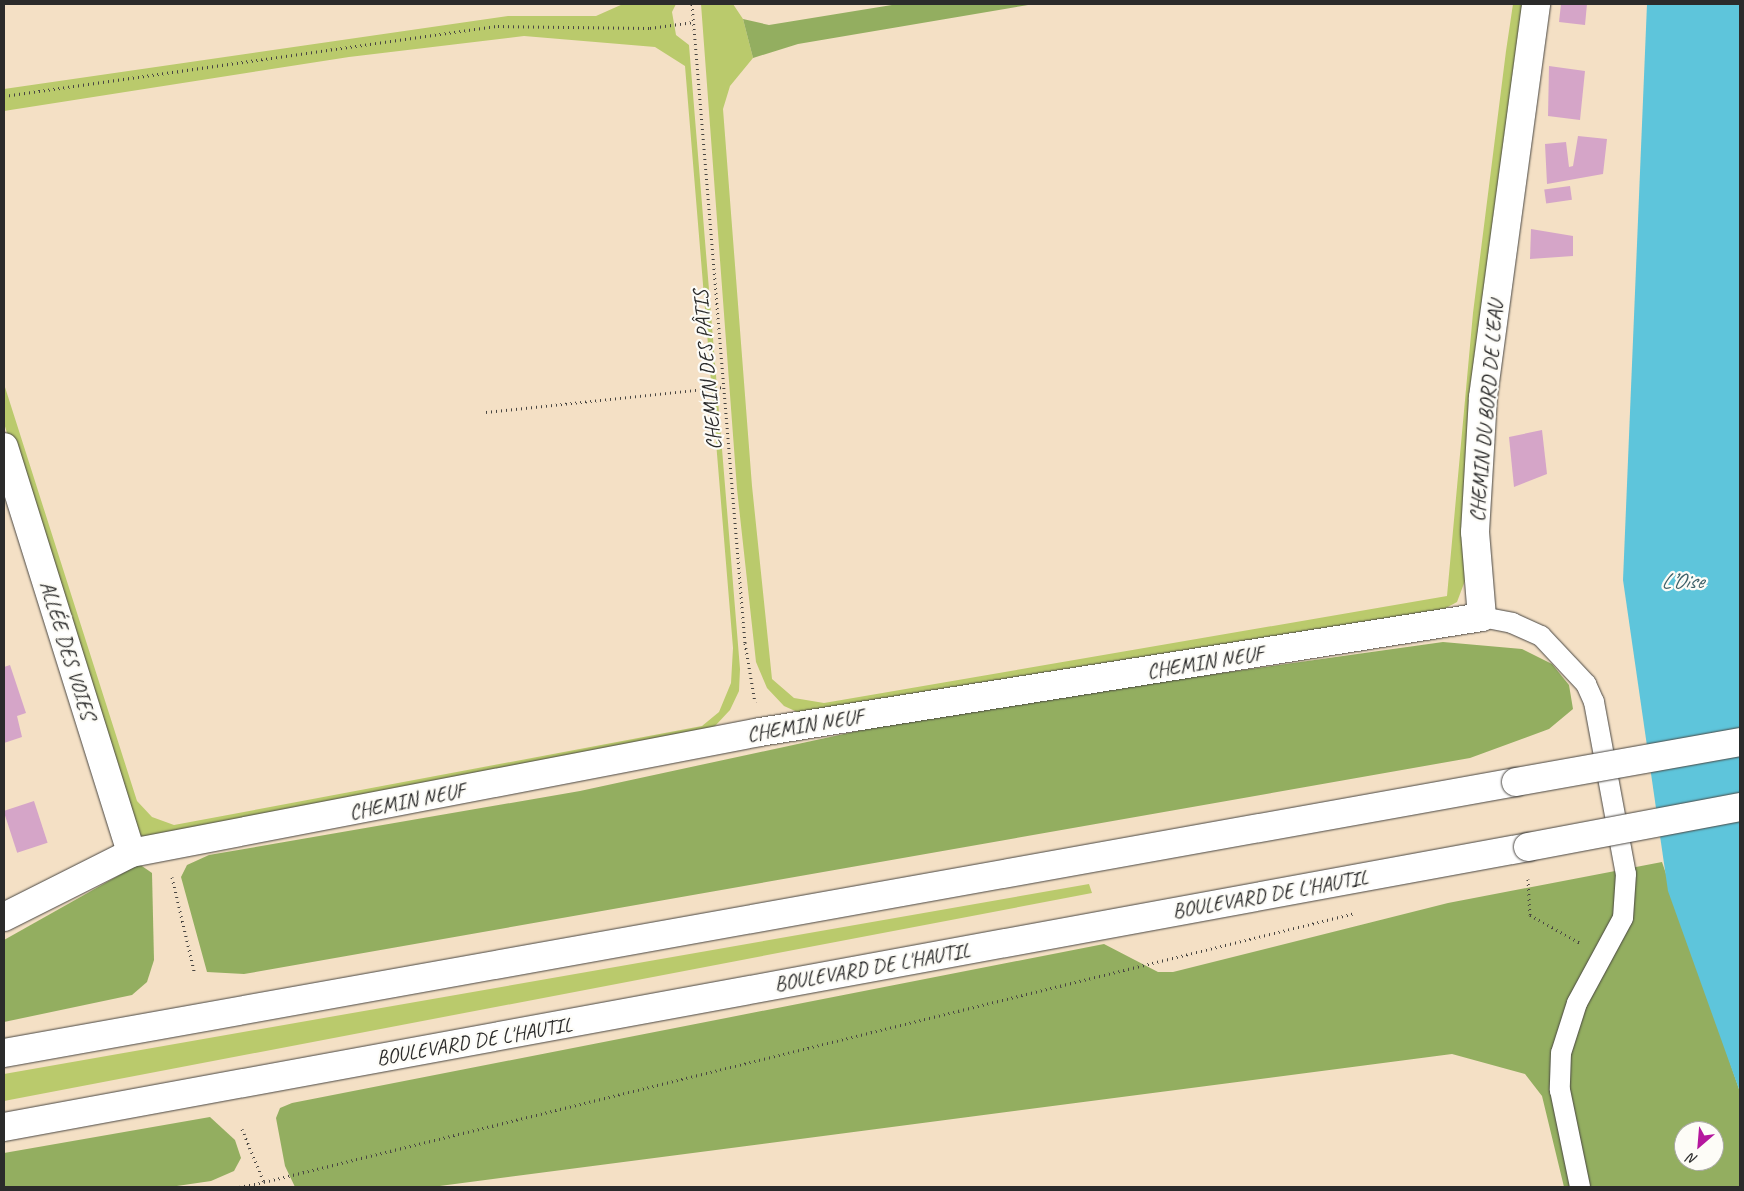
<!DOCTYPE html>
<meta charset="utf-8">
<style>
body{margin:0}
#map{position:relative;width:1744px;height:1191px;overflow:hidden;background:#f4e0c5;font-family:Caveat,sans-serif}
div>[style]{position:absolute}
.green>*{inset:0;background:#baca6c}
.forest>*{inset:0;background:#93ae60}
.water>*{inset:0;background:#5ec5db}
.building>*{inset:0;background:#d5a5c8;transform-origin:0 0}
.path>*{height:3px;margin-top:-1.5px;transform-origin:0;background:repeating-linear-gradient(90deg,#494642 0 1px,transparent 0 5px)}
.roads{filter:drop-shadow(0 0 1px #494642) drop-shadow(0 0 1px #494642)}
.lane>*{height:20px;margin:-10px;padding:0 10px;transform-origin:10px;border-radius:10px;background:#fff}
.street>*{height:28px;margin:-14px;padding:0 14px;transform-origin:14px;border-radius:14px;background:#fff}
.primary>*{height:28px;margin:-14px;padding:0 14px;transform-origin:14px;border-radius:14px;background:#fff}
.bridges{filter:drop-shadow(0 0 1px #494642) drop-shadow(0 0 1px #494642)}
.primary-bridge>*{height:28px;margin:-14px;padding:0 14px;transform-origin:14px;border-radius:14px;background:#fff}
span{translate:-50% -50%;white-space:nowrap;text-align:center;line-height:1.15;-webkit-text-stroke:4.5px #fdfcf7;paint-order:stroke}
.street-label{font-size:21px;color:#2b2b2b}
.water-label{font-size:22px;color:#3d6169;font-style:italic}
.frame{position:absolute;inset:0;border:5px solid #2b2b2b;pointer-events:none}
.north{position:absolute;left:1674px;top:1121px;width:50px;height:50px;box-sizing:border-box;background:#fdfcf7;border:1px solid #a9a8a5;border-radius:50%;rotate:207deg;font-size:14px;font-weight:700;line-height:20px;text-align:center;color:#2b2b2b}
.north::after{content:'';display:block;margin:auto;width:18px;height:22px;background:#b5179e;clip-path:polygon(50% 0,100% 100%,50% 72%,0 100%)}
</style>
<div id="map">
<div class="green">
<div style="clip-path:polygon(623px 4px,676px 4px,672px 12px,676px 35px,689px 45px,740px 669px,739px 691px,730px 710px,715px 726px,699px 734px,143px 837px,133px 829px,41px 545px,4px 423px,4px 384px,137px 801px,152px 817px,174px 825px,702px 726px,719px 712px,731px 683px,733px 648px,685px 66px,655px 47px,524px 36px,349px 57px,4px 111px,4px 89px,508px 16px,596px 16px)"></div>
<div style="clip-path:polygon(701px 4px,733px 4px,743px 19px,753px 58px,730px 86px,723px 109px,752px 486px,772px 679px,794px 698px,824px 703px,1447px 596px,1473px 313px,1506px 51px,1513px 4px,1525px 4px,1466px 578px,1457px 602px,1444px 609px,804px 715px,784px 706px,767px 688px,756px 662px,737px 489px)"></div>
<div style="clip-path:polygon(1089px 884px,1092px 893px,4px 1101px,4px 1074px)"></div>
</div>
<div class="forest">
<div style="clip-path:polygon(898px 4px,1034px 4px,798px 44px,753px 58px,743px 19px,769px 25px)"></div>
<div style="clip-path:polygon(1443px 642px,1522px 649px,1552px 664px,1569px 685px,1573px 709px,1549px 729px,1470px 758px,244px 974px,207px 972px,181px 877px,187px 865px,209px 855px,580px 791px,950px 711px)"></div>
<div style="clip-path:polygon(evenodd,1662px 862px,1740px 1092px,1740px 1187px,1564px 1187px,1542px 1096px,1525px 1074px,1452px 1054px,432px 1187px,295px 1187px,285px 1166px,276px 1118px,280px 1108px,292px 1103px,1104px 944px,1158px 972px,1173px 972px,1448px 903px,1662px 862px,1684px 1131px,1714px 1131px,1714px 1161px,1684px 1161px,1684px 1131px)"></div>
<div style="clip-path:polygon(139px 864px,152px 873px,154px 960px,147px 982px,132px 995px,4px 1022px,4px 940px)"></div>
<div style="clip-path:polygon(210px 1117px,235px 1140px,241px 1158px,234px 1171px,211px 1181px,170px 1187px,4px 1187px,4px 1153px)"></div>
</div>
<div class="water">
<div style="clip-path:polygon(1647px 4px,1740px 4px,1740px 1092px,1668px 891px,1623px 580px)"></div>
</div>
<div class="building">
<div style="clip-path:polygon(1561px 4px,1587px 4px,1585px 25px,1559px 22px)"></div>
<div style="clip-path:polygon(1549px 66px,1585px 71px,1580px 120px,1548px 116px)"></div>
<div style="clip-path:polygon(1578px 136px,1607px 139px,1603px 174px,1547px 184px,1545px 144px,1566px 142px,1569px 167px,1573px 166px)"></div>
<div style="left:1570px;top:186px;width:14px;height:26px;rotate:82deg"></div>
<div style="clip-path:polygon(1531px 229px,1573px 236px,1573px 256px,1530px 259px)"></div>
<div style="clip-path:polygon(1542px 430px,1547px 474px,1514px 487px,1509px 437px)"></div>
<div style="clip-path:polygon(10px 665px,26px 713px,17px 716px,22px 737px,4px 743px,4px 667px)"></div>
<div style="left:34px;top:801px;width:44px;height:32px;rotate:72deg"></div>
</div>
<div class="path">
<div style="left:692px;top:4px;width:641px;rotate:85.26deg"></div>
<div style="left:745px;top:643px;width:60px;rotate:80.4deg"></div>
<div style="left:4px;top:96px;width:499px;rotate:-8.1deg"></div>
<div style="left:498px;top:26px;width:152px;rotate:0.8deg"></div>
<div style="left:650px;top:28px;width:44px;rotate:-7.8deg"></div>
<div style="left:486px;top:412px;width:238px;rotate:-6deg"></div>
<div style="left:172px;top:877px;width:97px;rotate:76.8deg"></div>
<div style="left:1528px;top:879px;width:36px;rotate:87deg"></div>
<div style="left:1530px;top:915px;width:57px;rotate:29.2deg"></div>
<div style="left:242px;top:1129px;width:57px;rotate:67.5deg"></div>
<div style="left:264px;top:1182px;width:1124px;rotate:-13.85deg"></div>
<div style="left:239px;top:1187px;width:25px;rotate:-11deg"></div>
</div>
<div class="roads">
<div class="lane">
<div style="left:1482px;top:617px;width:31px;rotate:11deg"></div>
<div style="left:1512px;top:623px;width:32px;rotate:24deg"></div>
<div style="left:1541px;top:636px;width:66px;rotate:46.8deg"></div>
<div style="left:1586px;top:684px;width:20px;rotate:66deg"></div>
<div style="left:1594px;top:702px;width:175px;rotate:79.5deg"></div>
<div style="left:1626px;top:874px;width:44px;rotate:93.9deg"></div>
<div style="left:1623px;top:918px;width:97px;rotate:118.4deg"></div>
<div style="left:1577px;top:1003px;width:52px;rotate:107.7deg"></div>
<div style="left:1561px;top:1053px;width:37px;rotate:92deg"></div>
<div style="left:1560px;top:1090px;width:99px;rotate:78.3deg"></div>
</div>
<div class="street">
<div style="left:4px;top:447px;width:425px;rotate:72.6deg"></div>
<div style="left:4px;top:917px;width:142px;rotate:-26.7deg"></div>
<div style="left:131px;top:853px;width:641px;rotate:-10.89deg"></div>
<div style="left:760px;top:732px;width:731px;rotate:-9.05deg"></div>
<div style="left:1482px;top:617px;width:85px;rotate:-94.7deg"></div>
<div style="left:1475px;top:532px;width:135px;rotate:-86.6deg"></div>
<div style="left:1483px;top:397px;width:397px;rotate:-82.3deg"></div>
</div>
<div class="primary">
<div style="left:4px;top:1053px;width:1536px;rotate:-10.16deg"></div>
<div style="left:4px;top:1127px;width:1550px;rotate:-10.41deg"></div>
</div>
</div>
<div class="bridges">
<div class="primary-bridge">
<div style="left:1516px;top:782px;width:228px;rotate:-10.1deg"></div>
<div style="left:1528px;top:847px;width:216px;rotate:-10.7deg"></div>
</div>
</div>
<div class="street-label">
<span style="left:707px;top:370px;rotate:-95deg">CHEMIN DES PÂTIS</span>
<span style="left:1486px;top:411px;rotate:-85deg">CHEMIN DU BORD DE L'EAU</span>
<span style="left:68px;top:650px;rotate:73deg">ALLÉE DES VOIES</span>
<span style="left:1205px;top:662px;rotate:-9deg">CHEMIN NEUF</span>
<span style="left:805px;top:725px;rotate:-9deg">CHEMIN NEUF</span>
<span style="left:407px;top:801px;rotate:-11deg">CHEMIN NEUF</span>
<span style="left:1270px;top:894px;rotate:-10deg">BOULEVARD DE L'HAUTIL</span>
<span style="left:872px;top:967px;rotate:-10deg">BOULEVARD DE L'HAUTIL</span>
<span style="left:474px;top:1041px;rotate:-10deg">BOULEVARD DE L'HAUTIL</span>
</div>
<div class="water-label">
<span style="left:1682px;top:582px">L’Oise</span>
</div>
<div class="frame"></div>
<div class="north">N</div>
</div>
